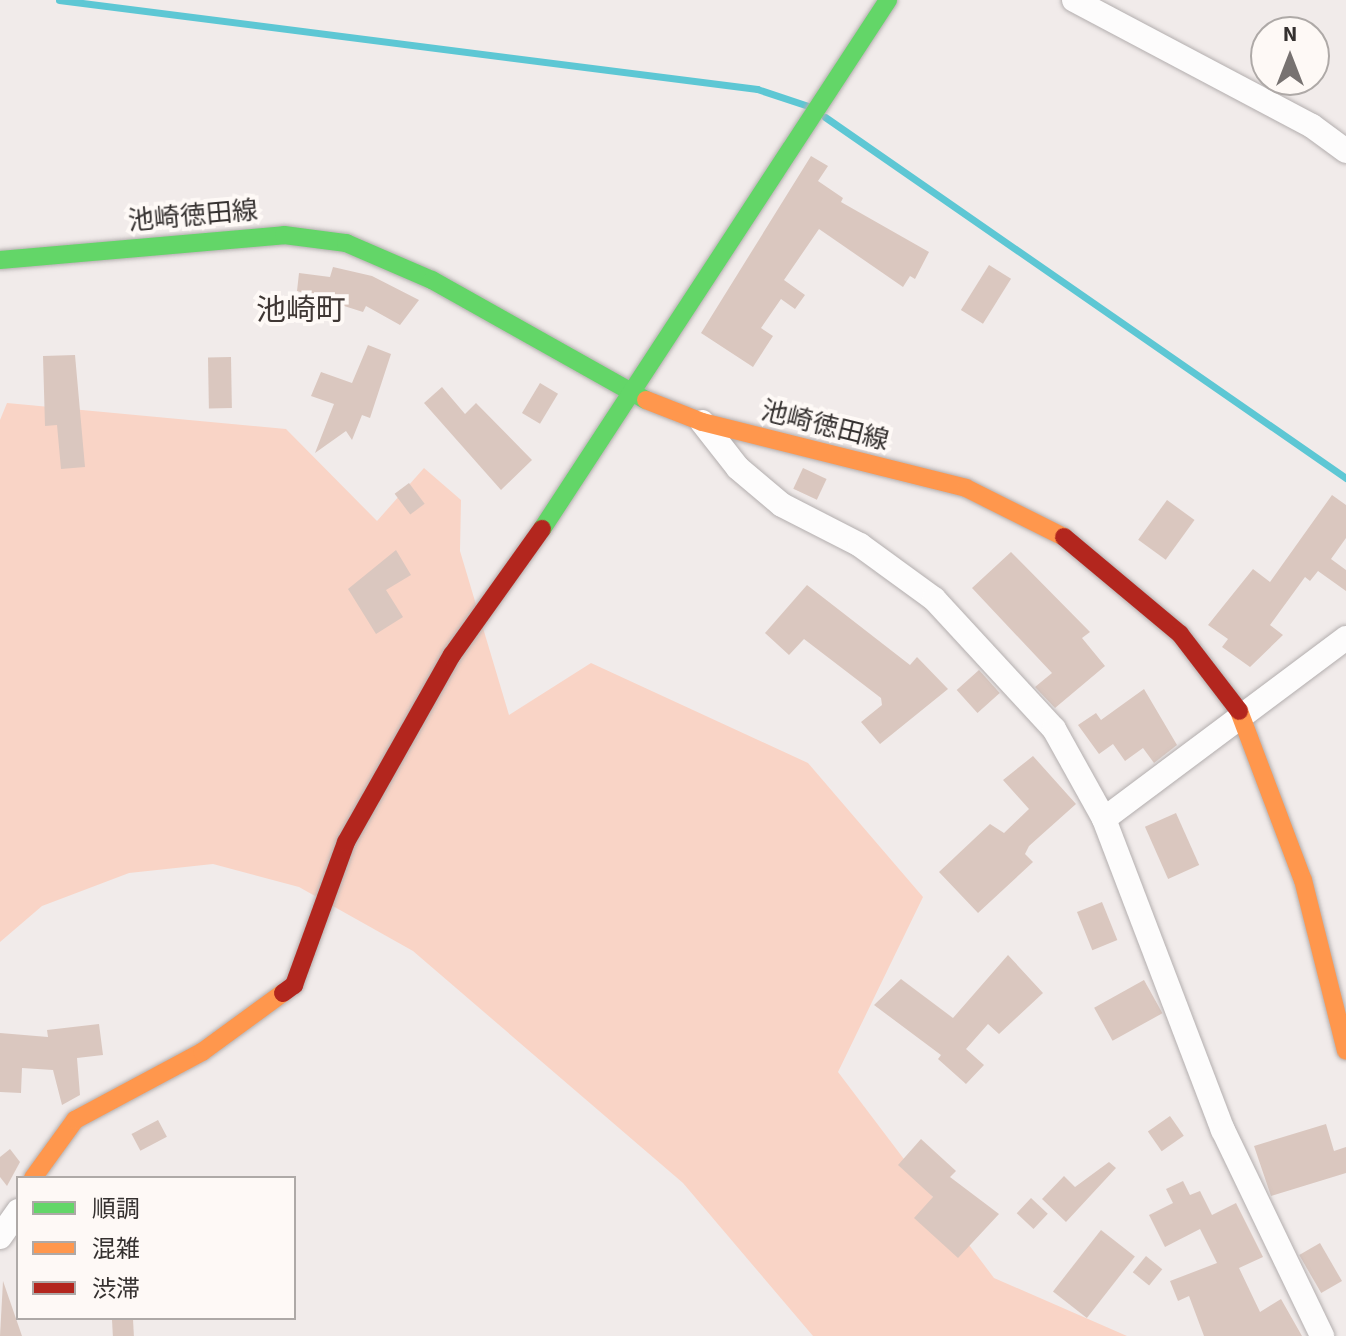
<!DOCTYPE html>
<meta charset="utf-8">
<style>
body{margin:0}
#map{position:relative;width:1346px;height:1336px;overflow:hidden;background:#f1ebea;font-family:"Source Sans 3","Noto Sans JP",sans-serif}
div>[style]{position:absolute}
.green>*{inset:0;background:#f9d4c6}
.stream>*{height:7px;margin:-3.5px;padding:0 3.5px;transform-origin:3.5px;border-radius:3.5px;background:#5dc7d4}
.building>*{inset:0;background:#dac7bf;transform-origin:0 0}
.roads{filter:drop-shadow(0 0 2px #b3aeae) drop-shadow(0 0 2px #b3aeae)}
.street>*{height:24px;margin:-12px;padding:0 12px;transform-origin:12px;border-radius:12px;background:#fdfcfc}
.fast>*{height:18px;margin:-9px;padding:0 9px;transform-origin:9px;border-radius:9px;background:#63d668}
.slow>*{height:18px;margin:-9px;padding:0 9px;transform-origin:9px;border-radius:9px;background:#ff974d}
.jam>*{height:18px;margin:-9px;padding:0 9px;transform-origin:9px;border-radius:9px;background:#b3261e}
span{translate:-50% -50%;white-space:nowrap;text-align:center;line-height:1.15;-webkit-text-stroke:8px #fef9f6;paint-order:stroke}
.street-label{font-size:26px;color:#353130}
.quarter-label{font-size:30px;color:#3f3734}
.legend{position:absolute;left:16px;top:1176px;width:280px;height:144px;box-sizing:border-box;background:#fef9f6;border:2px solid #aea9a7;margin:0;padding:10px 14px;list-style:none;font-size:24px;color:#353130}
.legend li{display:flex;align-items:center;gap:16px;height:40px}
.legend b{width:40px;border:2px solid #aea9a7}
.north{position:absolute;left:1250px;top:16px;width:80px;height:80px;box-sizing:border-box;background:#fef9f6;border:2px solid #aea9a7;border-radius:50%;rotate:0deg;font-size:22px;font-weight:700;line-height:32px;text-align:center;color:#353130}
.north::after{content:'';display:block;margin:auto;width:28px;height:36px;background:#777271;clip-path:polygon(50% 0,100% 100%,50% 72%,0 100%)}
</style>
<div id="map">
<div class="green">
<div style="clip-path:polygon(7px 403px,286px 429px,377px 521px,424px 468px,461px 500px,460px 551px,509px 715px,591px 663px,808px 763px,923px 897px,838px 1072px,994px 1278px,1127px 1336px,813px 1336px,683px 1183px,413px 951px,299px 887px,213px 864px,129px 873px,42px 906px,0 942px,0 420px)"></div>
</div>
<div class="stream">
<div style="left:59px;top:0;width:704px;rotate:7.27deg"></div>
<div style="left:757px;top:89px;width:54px;rotate:18.4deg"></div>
<div style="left:825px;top:117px;width:634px;rotate:34.72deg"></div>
</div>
<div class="building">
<div style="clip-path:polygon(811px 156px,828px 166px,818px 181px,843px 198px,841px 202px,929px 252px,915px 279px,910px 276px,903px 287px,819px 229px,784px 280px,805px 295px,795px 309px,781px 299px,761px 328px,773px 336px,753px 367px,701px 333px)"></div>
<div style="left:989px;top:265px;width:26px;height:53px;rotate:32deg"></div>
<div style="clip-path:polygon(333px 267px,372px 276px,419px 300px,400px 325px,366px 306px,363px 312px,297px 291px,299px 273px,330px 277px)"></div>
<div style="clip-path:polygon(368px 345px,391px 354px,370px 418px,362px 415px,352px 440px,346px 431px,315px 453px,334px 404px,311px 396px,321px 372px,352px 383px)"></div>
<div style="clip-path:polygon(75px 355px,85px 467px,61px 469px,57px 425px,45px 426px,43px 356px)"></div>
<div style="left:231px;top:357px;width:51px;height:23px;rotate:89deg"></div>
<div style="left:540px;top:383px;width:21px;height:35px;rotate:31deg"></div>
<div style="clip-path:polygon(442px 387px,465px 414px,476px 403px,532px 460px,501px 490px,424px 403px)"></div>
<div style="left:803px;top:468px;width:26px;height:23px;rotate:25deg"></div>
<div style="left:409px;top:483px;width:26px;height:18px;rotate:53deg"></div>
<div style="clip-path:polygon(1332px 495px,1346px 505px,1346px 538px,1331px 559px,1346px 570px,1346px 591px,1318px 571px,1310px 581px,1305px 577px,1270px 625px,1283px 635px,1250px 667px,1222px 647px,1228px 639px,1208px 625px,1253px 569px,1270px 582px)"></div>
<div style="left:1167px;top:500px;width:34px;height:49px;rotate:36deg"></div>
<div style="clip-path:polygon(396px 550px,411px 575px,386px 590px,403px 617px,376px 634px,348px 589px)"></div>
<div style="clip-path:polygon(1011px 552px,1090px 632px,1082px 638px,1105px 666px,1055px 708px,1035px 687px,1052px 673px,972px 588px)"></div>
<div style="clip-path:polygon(807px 585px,910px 665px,917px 657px,948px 689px,880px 744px,861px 722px,882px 705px,881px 698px,804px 639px,789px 655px,765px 633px)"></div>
<div style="left:979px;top:670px;width:31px;height:30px;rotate:48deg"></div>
<div style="clip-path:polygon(1144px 689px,1177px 745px,1154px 763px,1143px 748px,1125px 761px,1113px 744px,1099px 754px,1078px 725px,1096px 713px,1101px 720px)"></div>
<div style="clip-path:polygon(1033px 756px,1076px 804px,1029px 846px,1025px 854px,1033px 862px,978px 913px,939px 872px,990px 824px,1004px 833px,1029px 809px,1003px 780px)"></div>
<div style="left:1176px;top:813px;width:57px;height:34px;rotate:66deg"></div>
<div style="left:1102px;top:902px;width:41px;height:27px;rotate:68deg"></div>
<div style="clip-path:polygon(1008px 955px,1043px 993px,999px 1034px,988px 1024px,966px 1049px,984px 1065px,966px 1084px,938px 1059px,941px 1055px,874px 1005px,901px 979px,953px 1018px)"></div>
<div style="left:1144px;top:980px;width:38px;height:57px;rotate:61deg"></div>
<div style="clip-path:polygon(99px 1024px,103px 1055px,77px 1058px,80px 1095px,62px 1105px,53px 1070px,22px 1068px,21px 1093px,0 1092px,0 1033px,48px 1037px,47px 1030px)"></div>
<div style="left:1170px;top:1116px;width:24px;height:27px;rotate:55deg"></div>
<div style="left:158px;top:1120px;width:19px;height:30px;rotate:62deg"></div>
<div style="clip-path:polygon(1326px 1124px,1334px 1151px,1346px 1147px,1346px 1173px,1271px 1196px,1254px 1146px)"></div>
<div style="clip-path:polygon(921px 1139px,956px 1171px,950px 1177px,999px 1214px,958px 1258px,914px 1218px,933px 1197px,898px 1165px)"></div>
<div style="clip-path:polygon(10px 1149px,20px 1162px,7px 1186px,0 1177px,0 1157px)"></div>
<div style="clip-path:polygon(1109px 1162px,1116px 1168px,1066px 1222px,1042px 1199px,1064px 1176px,1075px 1187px)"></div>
<div style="clip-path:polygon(1183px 1181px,1190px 1195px,1200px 1191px,1212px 1215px,1236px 1203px,1263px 1257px,1239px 1268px,1260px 1312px,1281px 1299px,1302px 1336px,1204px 1336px,1189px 1296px,1178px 1301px,1170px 1281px,1217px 1263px,1200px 1229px,1165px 1247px,1149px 1215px,1173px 1203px,1166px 1189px)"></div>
<div style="left:1031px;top:1198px;width:23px;height:21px;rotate:43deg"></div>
<div style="left:1101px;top:1230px;width:43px;height:78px;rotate:38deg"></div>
<div style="left:1320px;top:1243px;width:44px;height:24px;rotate:60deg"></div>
<div style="left:1146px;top:1256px;width:21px;height:21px;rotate:39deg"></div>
<div style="clip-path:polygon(3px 1281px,22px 1336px,0 1336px)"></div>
<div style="left:133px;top:1319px;width:17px;height:21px;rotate:87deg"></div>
</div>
<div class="roads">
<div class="street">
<div style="left:1074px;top:0;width:269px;rotate:27.9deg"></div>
<div style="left:1312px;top:126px;width:42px;rotate:36.3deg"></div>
<div style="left:702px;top:422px;width:58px;rotate:52deg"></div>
<div style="left:738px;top:468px;width:57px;rotate:40.1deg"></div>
<div style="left:782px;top:505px;width:88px;rotate:27.1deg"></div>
<div style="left:860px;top:545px;width:92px;rotate:36.1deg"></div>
<div style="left:934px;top:599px;width:177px;rotate:47.3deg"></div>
<div style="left:1054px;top:729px;width:103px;rotate:60.9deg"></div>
<div style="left:1104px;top:819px;width:333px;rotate:69.1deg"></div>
<div style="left:1223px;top:1130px;width:229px;rotate:64.3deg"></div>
<div style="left:1104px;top:819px;width:302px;rotate:-36.8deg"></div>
<div style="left:0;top:1237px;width:32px;rotate:-55deg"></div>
</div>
<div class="fast">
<div style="left:0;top:260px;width:285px;rotate:-5deg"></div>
<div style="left:284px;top:235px;width:63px;rotate:7.4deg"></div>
<div style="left:346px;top:243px;width:94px;rotate:23.3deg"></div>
<div style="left:432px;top:280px;width:245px;rotate:29.3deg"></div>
<div style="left:542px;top:529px;width:632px;rotate:-56.81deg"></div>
</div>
<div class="slow">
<div style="left:646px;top:400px;width:60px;rotate:21.4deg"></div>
<div style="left:702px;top:422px;width:272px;rotate:14deg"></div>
<div style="left:966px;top:488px;width:110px;rotate:26.6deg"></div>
<div style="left:1239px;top:711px;width:181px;rotate:69.3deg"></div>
<div style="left:1303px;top:880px;width:176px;rotate:75.9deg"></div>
<div style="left:33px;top:1178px;width:72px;rotate:-54.1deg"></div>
<div style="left:75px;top:1120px;width:144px;rotate:-28.2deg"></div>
<div style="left:202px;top:1052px;width:100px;rotate:-36.1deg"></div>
</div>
<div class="jam">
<div style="left:1064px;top:537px;width:151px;rotate:39.9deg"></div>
<div style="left:1180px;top:634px;width:97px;rotate:52.5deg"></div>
<div style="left:283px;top:993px;width:14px;rotate:-36deg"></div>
<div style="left:294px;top:985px;width:152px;rotate:-70deg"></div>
<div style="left:346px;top:842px;width:215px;rotate:-60.5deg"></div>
<div style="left:452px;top:655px;width:155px;rotate:-54.5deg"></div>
</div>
</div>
<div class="street-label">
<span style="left:193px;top:216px;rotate:-5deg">池崎徳田線</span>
<span style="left:825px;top:426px;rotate:14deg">池崎徳田線</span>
</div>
<div class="quarter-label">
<span style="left:301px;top:311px">池崎町</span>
</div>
<ul class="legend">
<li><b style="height:10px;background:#63d668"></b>順調</li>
<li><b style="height:10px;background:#ff974d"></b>混雑</li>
<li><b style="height:10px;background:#b3261e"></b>渋滞</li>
</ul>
<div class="north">N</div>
</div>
